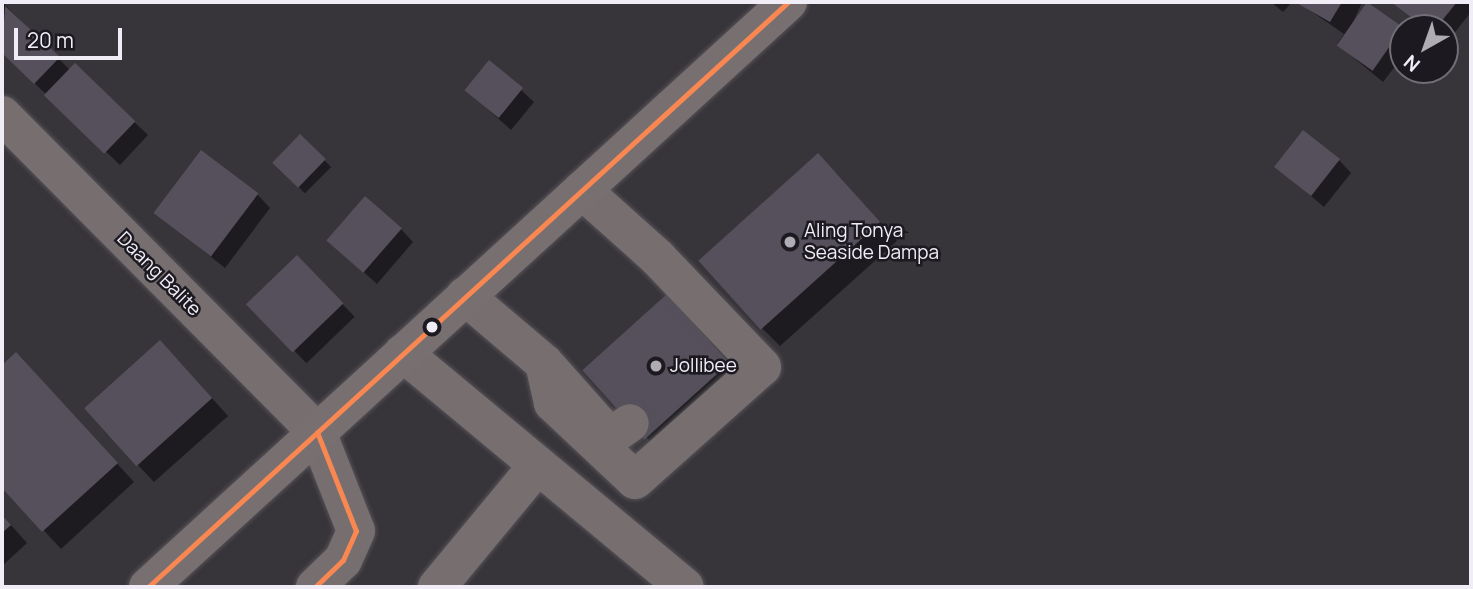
<!DOCTYPE html>
<style>
body{margin:0}
#map{position:relative;width:1473px;height:589px;overflow:hidden;background:#37343a;font-family:Manrope,sans-serif}
div>[style]{position:absolute}
.shadow>*{inset:0;background:#0007;transform-origin:0 0}
.building>*{inset:0;background:#56505d;transform-origin:0 0}
.roads{filter:drop-shadow(0 0 2px #555257) drop-shadow(0 0 2px #555257)}
.minor>*{height:38px;margin:-19px;padding:0 19px;transform-origin:19px;border-radius:19px;background:#776e70}
.major>*{height:38px;margin:-19px;padding:0 19px;transform-origin:19px;border-radius:19px;background:#786f71}
.bus-1>*{height:5px;margin:-2.5px;padding:0 2.5px;transform-origin:2.5px;border-radius:2.5px;background:#f88751}
.dots>*{width:19px;height:19px;translate:-50% -50%;box-sizing:border-box;border:4px solid #1c1a20;border-radius:50%}
span{translate:-50% -50%;white-space:nowrap;text-align:center;line-height:1.15;-webkit-text-stroke:5px #1c1a20;paint-order:stroke}
.poi-label{font-size:19px;color:#f0edf6}
.left{translate:0 -50%;text-align:left}
.street-label{font-size:19px;color:#f0edf6}
.frame{position:absolute;inset:0;border:4px solid #f0edf6;pointer-events:none}
.north{position:absolute;left:1389px;top:14px;width:70px;height:70px;box-sizing:border-box;background:#1c1a20;border:2px solid #716e76;border-radius:50%;rotate:220deg;font-size:19px;font-weight:700;line-height:28px;text-align:center;color:#f0edf6}
.north::after{content:'';display:block;margin:auto;width:24px;height:32px;background:#afacb4;clip-path:polygon(50% 0,100% 100%,50% 72%,0 100%)}
.scale{position:absolute;left:14px;top:28px;width:108px;height:32px;box-sizing:border-box;border:4px solid #f0edf6;border-top:0;padding-left:9px;font-size:21px;line-height:24px;white-space:nowrap;color:#f0edf6;-webkit-text-stroke:5px #1c1a20;paint-order:stroke}
</style>
<div id="map">
<div class="shadow">
<div style="clip-path:polygon(2px 2px,70px 70px,75px 66px,148px 135px,120px 165px,2px 52px)"></div>
<div style="clip-path:polygon(1271px 2px,1292px 2px,1283px 12px)"></div>
<div style="clip-path:polygon(1298px 2px,1362px 2px,1352px 25px,1368px 3px,1403px 30px,1403px 56px,1383px 82px,1337px 44px,1344px 34px)"></div>
<div style="clip-path:polygon(1392px 2px,1471px 2px,1471px 12px,1445px 45px,1445px 28px,1424px 28px)"></div>
<div style="clip-path:polygon(466px 90px,521px 90px,534px 102px,511px 130px)"></div>
<div style="left:300px;top:136px;width:44px;height:37px;rotate:45deg"></div>
<div style="clip-path:polygon(1339px 160px,1351px 173px,1324px 207px,1277px 167px)"></div>
<div style="clip-path:polygon(836px 173px,897px 241px,780px 346px,762px 328px)"></div>
<div style="clip-path:polygon(258px 195px,270px 208px,225px 268px,156px 213px)"></div>
<div style="clip-path:polygon(401px 229px,413px 242px,377px 284px,329px 241px)"></div>
<div style="left:297px;top:257px;width:83px;height:67px;rotate:46deg"></div>
<div style="left:673px;top:303px;width:91px;height:111px;rotate:47deg"></div>
<div style="clip-path:polygon(16px 354px,134px 482px,61px 549px,2px 485px,2px 367px)"></div>
<div style="clip-path:polygon(178px 360px,228px 416px,154px 482px,137px 464px)"></div>
<div style="clip-path:polygon(2px 515px,27px 543px,2px 566px)"></div>
</div>
<div class="building">
<div style="clip-path:polygon(1295px 2px,1342px 2px,1330px 22px)"></div>
<div style="left:1367px;top:2px;width:44px;height:53px;rotate:35deg"></div>
<div style="clip-path:polygon(1391px 2px,1457px 2px,1436px 28px,1425px 28px)"></div>
<div style="clip-path:polygon(5px 6px,60px 57px,34px 84px,2px 53px)"></div>
<div style="left:489px;top:60px;width:44px;height:39px;rotate:39deg"></div>
<div style="left:75px;top:63px;width:84px;height:45px;rotate:44deg"></div>
<div style="left:1303px;top:130px;width:47px;height:47px;rotate:38deg"></div>
<div style="left:300px;top:134px;width:36px;height:40px;rotate:44deg"></div>
<div style="left:201px;top:150px;width:72px;height:79px;rotate:37deg"></div>
<div style="left:818px;top:153px;width:93px;height:161px;rotate:48deg"></div>
<div style="left:365px;top:196px;width:49px;height:59px;rotate:41deg"></div>
<div style="left:297px;top:255px;width:67px;height:71px;rotate:46deg"></div>
<div style="left:667px;top:294px;width:93px;height:114px;rotate:48deg"></div>
<div style="left:160px;top:340px;width:78px;height:102px;rotate:48deg"></div>
<div style="clip-path:polygon(16px 352px,118px 463px,42px 532px,2px 488px,2px 365px)"></div>
<div style="clip-path:polygon(2px 515px,11px 525px,2px 533px)"></div>
</div>
<div class="roads">
<div class="minor">
<div style="left:2px;top:115px;width:447px;rotate:45.2deg"></div>
<div style="left:317px;top:432px;width:106px;rotate:68.5deg"></div>
<div style="left:356px;top:531px;width:32px;rotate:114deg"></div>
<div style="left:343px;top:560px;width:39px;rotate:136deg"></div>
<div style="left:465px;top:296px;width:104px;rotate:40.3deg"></div>
<div style="left:544px;top:363px;width:99px;rotate:48.3deg"></div>
<div style="left:610px;top:437px;width:24px;rotate:-35deg"></div>
<div style="left:403px;top:353px;width:366px;rotate:39.7deg"></div>
<div style="left:544px;top:363px;width:41px;rotate:77.3deg"></div>
<div style="left:553px;top:403px;width:112px;rotate:43.2deg"></div>
<div style="left:635px;top:480px;width:170px;rotate:-41.7deg"></div>
<div style="left:762px;top:367px;width:151px;rotate:-133.7deg"></div>
<div style="left:658px;top:258px;width:102px;rotate:-138.2deg"></div>
<div style="left:437px;top:587px;width:158px;rotate:-50.4deg"></div>
</div>
<div class="major">
<div style="left:148px;top:587px;width:867px;rotate:-42.43deg"></div>
</div>
</div>
<div class="bus-1">
<div style="left:148px;top:587px;width:867px;rotate:-42.43deg"></div>
<div style="left:315px;top:587px;width:39px;rotate:-44deg"></div>
<div style="left:343px;top:560px;width:32px;rotate:-66deg"></div>
<div style="left:356px;top:531px;width:106px;rotate:-111.5deg"></div>
</div>
<div class="dots">
<div style="left:790px;top:242px;background:#afacb4"></div>
<div style="left:432px;top:327px;background:#f0edf6"></div>
<div style="left:656px;top:366px;background:#afacb4"></div>
</div>
<div class="poi-label">
<span class="left" style="left:804px;top:242px">Aling Tonya<br>Seaside Dampa</span>
<span class="left" style="left:670px;top:366px">Jollibee</span>
</div>
<div class="street-label">
<span style="left:159px;top:274px;rotate:45deg">Daang Balite</span>
</div>
<div class="frame"></div>
<div class="north">N</div>
<div class="scale">20 m</div>
</div>
